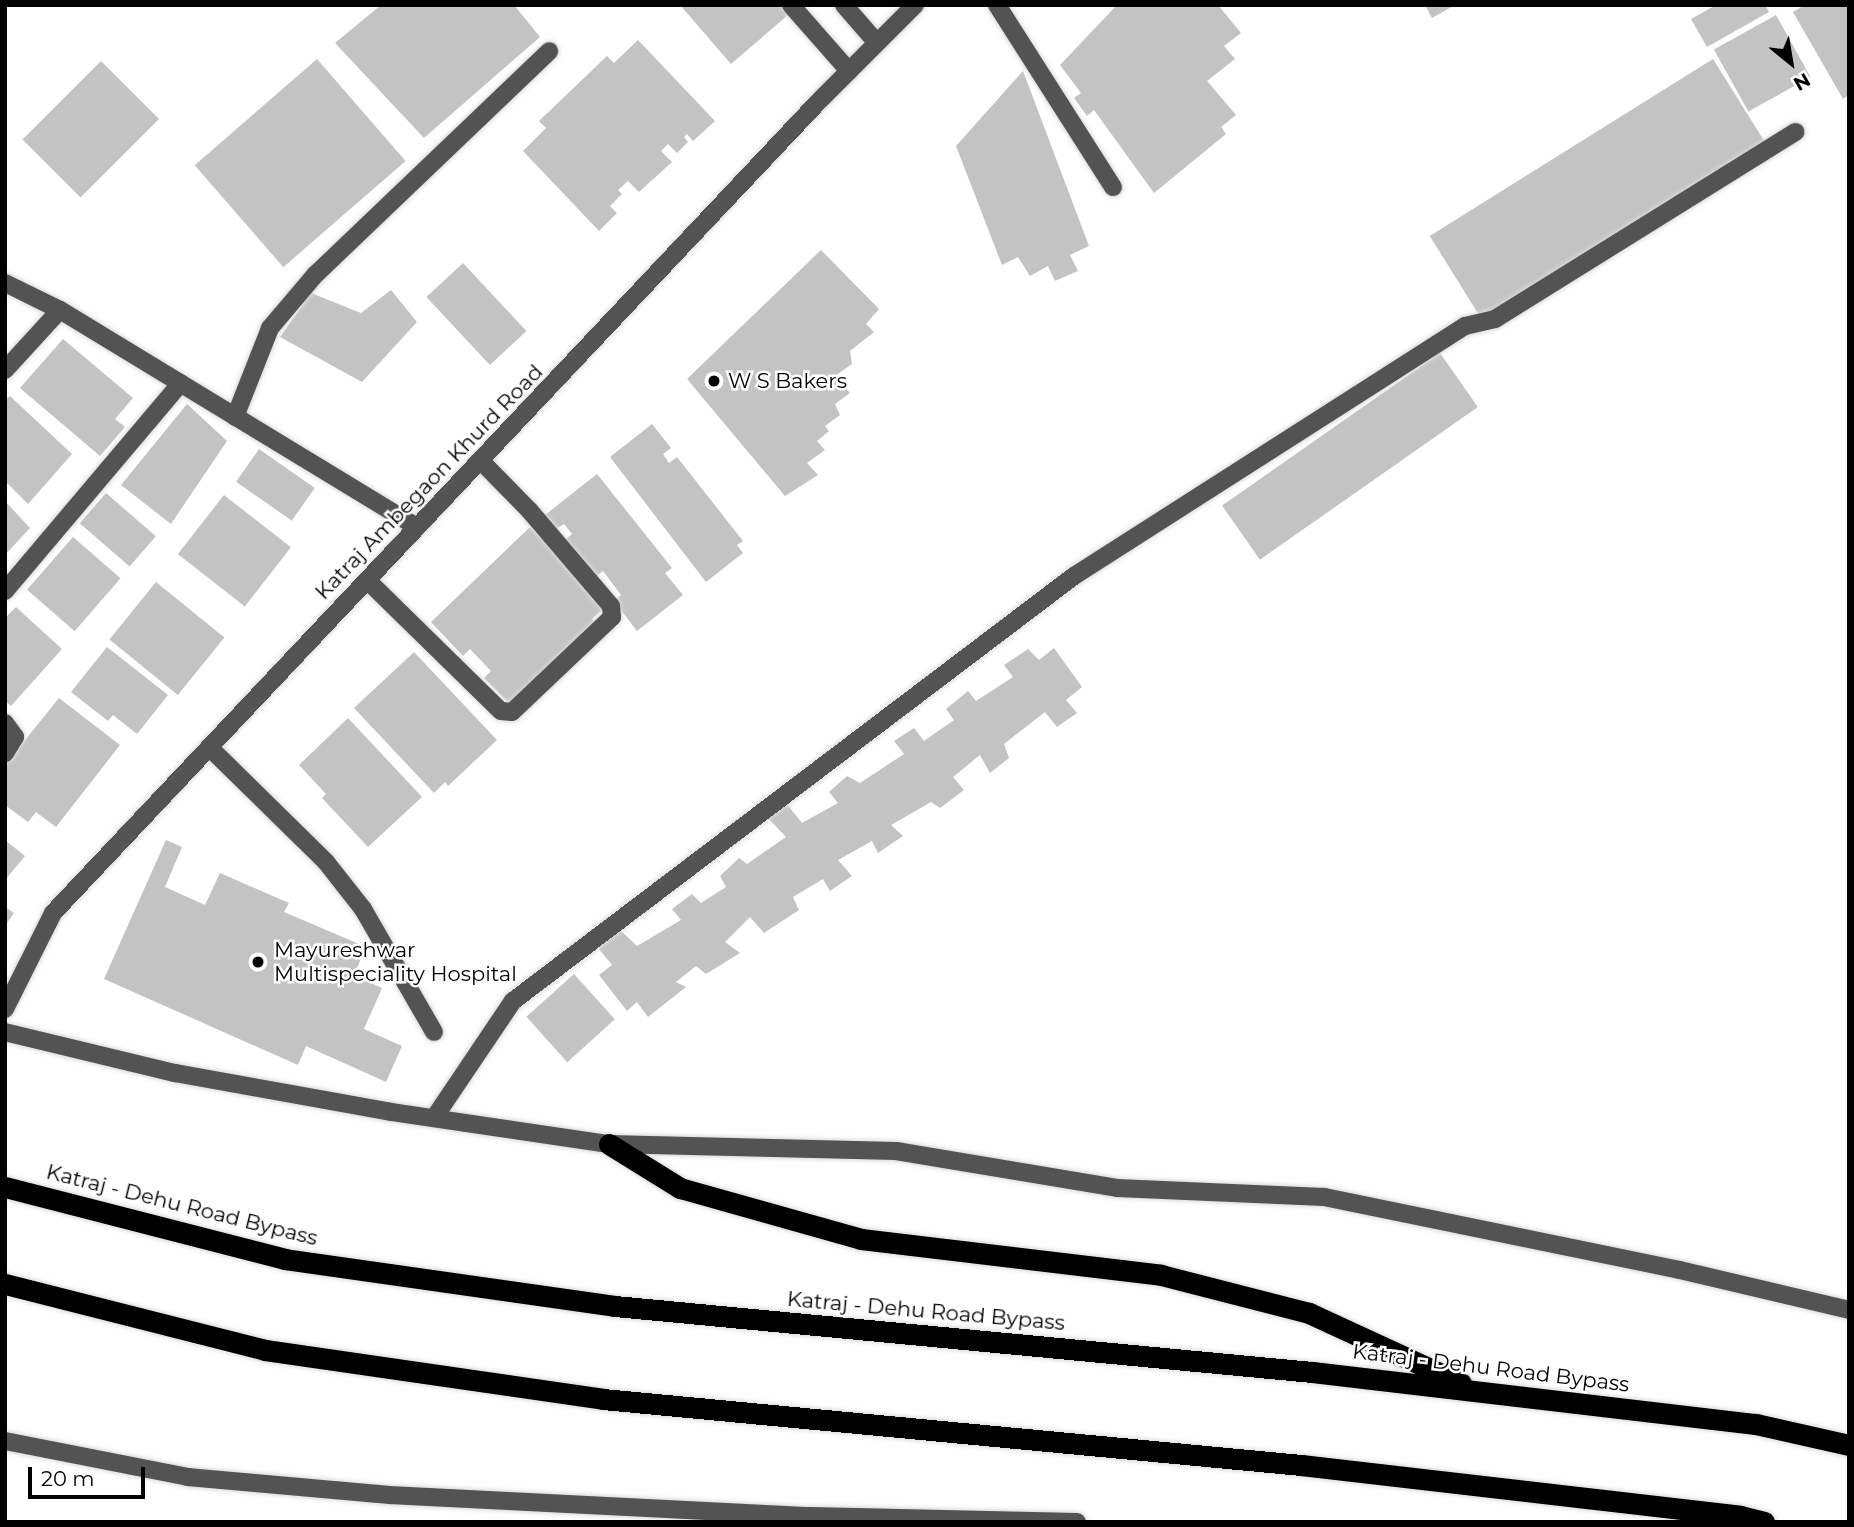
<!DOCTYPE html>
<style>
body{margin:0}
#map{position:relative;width:1854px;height:1527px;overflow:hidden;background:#fff;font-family:Montserrat,sans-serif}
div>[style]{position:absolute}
.building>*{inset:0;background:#c3c3c3;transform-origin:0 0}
.roads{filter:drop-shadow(0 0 2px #dbdbdb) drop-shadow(0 0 2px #dbdbdb)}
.minor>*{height:18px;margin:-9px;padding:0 9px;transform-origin:9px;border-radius:9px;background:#535353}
.highway>*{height:21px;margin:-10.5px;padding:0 10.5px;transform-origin:10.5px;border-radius:10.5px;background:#000}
.dots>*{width:19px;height:19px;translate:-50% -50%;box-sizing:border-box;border:4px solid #fff;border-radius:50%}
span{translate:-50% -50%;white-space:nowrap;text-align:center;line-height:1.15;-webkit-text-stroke:5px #fff;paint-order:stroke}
.poi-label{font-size:21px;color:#000}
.left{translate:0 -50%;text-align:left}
.street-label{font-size:21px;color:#000}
.frame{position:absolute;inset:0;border:7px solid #000;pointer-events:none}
.north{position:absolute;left:1756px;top:28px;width:70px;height:70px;-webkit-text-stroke:5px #fff;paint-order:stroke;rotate:150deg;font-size:19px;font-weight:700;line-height:28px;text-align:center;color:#000}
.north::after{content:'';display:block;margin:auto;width:24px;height:32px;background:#000;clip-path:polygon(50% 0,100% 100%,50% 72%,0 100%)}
.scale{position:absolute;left:28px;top:1467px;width:117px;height:32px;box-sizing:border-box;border:4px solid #000;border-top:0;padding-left:9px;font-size:21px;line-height:24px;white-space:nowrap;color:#000;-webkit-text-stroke:5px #fff;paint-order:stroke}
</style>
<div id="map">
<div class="building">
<div style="clip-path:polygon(381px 5px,514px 5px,540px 37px,424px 138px,335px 43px)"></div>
<div style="clip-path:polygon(680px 5px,779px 5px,788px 15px,731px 64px)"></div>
<div style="clip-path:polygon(1117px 5px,1218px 5px,1241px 33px,1224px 46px,1235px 59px,1207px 81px,1236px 115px,1221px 127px,1226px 134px,1154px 193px,1094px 110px,1087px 116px,1074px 98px,1081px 93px,1060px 65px)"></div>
<div style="clip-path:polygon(1425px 5px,1455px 5px,1432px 18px)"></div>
<div style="clip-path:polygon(1716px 5px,1765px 5px,1769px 12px,1707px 47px,1691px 19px)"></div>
<div style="clip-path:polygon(1805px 5px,1849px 5px,1849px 95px,1843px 99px,1793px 12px)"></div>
<div style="left:1776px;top:15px;width:71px;height:71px;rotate:61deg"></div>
<div style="clip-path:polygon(638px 40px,715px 121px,693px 141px,687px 134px,684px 137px,688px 142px,677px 153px,668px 144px,661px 151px,672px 162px,639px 192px,628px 181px,618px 190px,622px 194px,610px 206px,617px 213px,599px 231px,523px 151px,546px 128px,539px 121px,607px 56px,614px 63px)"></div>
<div style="left:317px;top:59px;width:135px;height:162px;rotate:49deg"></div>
<div style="left:1713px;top:59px;width:101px;height:334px;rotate:58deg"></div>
<div style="left:101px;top:61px;width:82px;height:111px;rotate:45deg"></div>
<div style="clip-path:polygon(1023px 71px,1089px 246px,1070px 255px,1078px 271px,1055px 281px,1048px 266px,1030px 276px,1018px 257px,1002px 265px,956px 146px)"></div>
<div style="clip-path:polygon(821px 250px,879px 309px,866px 324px,874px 332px,850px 351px,852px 364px,835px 376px,850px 393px,835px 404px,840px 415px,825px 426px,829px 431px,817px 441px,825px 450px,807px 463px,818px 475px,785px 496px,687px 379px)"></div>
<div style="left:463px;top:263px;width:93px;height:50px;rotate:47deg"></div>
<div style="clip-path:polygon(391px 290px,417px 322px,362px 382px,280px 337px,311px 293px,361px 313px)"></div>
<div style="clip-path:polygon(63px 339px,133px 398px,115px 419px,125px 427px,100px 456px,20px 388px)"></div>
<div style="left:1440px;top:353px;width:66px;height:266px;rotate:55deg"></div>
<div style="clip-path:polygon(10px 396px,72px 454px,28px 504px,5px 481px,5px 400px)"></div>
<div style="clip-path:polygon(187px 404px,227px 441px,171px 524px,121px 485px)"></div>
<div style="clip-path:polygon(652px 424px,671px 448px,663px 454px,669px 463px,677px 457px,743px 541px,737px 545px,743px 553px,706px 582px,610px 457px)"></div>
<div style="left:259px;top:449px;width:68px;height:40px;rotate:35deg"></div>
<div style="clip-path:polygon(597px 474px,672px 568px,665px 573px,683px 595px,637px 631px,614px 601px,621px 595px,603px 571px,595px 577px,565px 540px,572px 534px,564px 524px,556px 529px,545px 515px)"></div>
<div style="left:106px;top:493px;width:66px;height:40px;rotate:41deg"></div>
<div style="left:224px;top:495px;width:85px;height:75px;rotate:38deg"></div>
<div style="clip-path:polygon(5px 501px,30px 528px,5px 555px)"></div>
<div style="clip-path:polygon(530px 527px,606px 606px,592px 619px,598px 625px,513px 707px,484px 678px,491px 671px,470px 649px,463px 656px,431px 622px)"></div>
<div style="left:73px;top:537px;width:63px;height:70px;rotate:41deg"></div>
<div style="left:156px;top:582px;width:88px;height:74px;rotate:39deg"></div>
<div style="clip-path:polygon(16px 607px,62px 649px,11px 706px,5px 701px,5px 618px)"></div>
<div style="clip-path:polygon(107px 647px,168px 695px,137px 734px,113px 715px,108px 721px,71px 692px)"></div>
<div style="clip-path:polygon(1054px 648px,1082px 687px,1066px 700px,1077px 713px,1057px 727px,1045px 712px,1004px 744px,1009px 758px,990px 773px,980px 755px,953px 777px,964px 790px,940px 808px,931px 802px,891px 825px,903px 836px,878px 853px,872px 841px,838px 860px,852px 876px,830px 891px,823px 879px,793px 897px,799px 910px,764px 933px,750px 917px,725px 942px,740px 953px,706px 974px,696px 966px,676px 982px,686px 987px,648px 1017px,637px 1002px,627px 1011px,599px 975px,612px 965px,599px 949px,619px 929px,637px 946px,681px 920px,672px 909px,692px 894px,701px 903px,726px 887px,720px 876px,739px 858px,747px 864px,786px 837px,766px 816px,786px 803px,802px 823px,838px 803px,829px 792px,847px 776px,860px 783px,904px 754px,894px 741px,914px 728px,924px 741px,954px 720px,946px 709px,968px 691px,976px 701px,1013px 677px,1004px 665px,1028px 649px,1039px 660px)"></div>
<div style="clip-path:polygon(414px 652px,497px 740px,448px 786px,445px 782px,434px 793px,354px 708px)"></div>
<div style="clip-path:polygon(59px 698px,120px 745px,56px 827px,36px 812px,28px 822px,5px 805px,5px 765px)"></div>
<div style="clip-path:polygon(348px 718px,422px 797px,368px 847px,322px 798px,326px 794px,299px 765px)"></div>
<div style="clip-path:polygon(5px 840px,25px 856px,5px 880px)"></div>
<div style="clip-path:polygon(166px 840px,182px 847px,165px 887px,205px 905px,220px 873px,289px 903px,284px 912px,366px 947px,354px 975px,382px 988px,364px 1029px,402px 1046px,386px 1082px,306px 1046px,298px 1065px,104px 979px)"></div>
<div style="clip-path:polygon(5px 907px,14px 913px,5px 926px)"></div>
<div style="left:574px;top:974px;width:61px;height:64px;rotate:48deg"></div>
</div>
<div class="roads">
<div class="minor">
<div style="left:791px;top:5px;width:88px;rotate:48.7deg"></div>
<div style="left:844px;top:5px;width:50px;rotate:49deg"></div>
<div style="left:997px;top:5px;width:216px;rotate:57.5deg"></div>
<div style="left:5px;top:283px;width:61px;rotate:26.1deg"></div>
<div style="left:60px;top:310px;width:418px;rotate:31.3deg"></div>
<div style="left:5px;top:370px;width:81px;rotate:-47.5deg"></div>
<div style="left:235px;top:417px;width:96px;rotate:-68.5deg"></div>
<div style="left:270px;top:328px;width:70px;rotate:-49.7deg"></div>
<div style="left:315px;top:275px;width:324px;rotate:-43.7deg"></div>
<div style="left:367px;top:580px;width:187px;rotate:44.4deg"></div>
<div style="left:501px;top:711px;width:11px;rotate:5deg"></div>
<div style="left:512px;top:712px;width:138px;rotate:-43.5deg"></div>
<div style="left:612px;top:617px;width:11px;rotate:-95deg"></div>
<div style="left:611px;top:606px;width:126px;rotate:-130.5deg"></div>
<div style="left:529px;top:510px;width:69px;rotate:-134.4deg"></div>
<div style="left:5px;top:591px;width:272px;rotate:-49.8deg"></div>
<div style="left:5px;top:723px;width:17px;rotate:54deg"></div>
<div style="left:15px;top:737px;width:19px;rotate:122deg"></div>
<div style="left:209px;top:747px;width:164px;rotate:44.5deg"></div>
<div style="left:326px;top:862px;width:60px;rotate:51.8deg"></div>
<div style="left:363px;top:909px;width:142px;rotate:60deg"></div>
<div style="left:5px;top:1009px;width:107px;rotate:-63.4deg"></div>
<div style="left:53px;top:913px;width:1119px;rotate:-46.67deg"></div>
<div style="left:821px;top:99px;width:133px;rotate:-45deg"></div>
<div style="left:5px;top:1032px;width:175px;rotate:13.6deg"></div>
<div style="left:175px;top:1073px;width:219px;rotate:10.2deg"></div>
<div style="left:391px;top:1112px;width:220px;rotate:8.4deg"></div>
<div style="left:609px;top:1144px;width:287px;rotate:1.4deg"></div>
<div style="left:896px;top:1151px;width:224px;rotate:9.5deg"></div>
<div style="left:1117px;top:1188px;width:207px;rotate:2.5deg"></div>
<div style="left:1324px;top:1197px;width:363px;rotate:11.6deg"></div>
<div style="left:1680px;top:1270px;width:174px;rotate:13.3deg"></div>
<div style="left:434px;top:1118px;width:141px;rotate:-56deg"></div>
<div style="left:513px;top:1001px;width:704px;rotate:-37.15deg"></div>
<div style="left:1074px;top:576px;width:464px;rotate:-32.6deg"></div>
<div style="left:1465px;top:326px;width:31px;rotate:-13deg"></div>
<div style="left:1495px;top:319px;width:354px;rotate:-31.9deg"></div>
<div style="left:5px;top:1441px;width:187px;rotate:11.1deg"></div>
<div style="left:188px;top:1477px;width:202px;rotate:5.1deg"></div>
<div style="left:389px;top:1495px;width:422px;rotate:2.9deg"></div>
<div style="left:810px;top:1516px;width:267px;rotate:1.3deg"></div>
</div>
<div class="highway">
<div style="left:609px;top:1144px;width:84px;rotate:31.8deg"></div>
<div style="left:680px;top:1188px;width:188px;rotate:15.7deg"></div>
<div style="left:861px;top:1239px;width:302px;rotate:6.8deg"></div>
<div style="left:1161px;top:1275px;width:153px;rotate:14.4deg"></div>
<div style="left:1309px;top:1313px;width:167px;rotate:24.7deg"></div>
<div style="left:5px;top:1187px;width:289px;rotate:14.4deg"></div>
<div style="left:285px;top:1259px;width:333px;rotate:8.1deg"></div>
<div style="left:615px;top:1306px;width:700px;rotate:5.41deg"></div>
<div style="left:1312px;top:1372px;width:447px;rotate:6.7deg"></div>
<div style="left:1756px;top:1424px;width:95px;rotate:12.7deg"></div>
<div style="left:5px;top:1284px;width:268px;rotate:14.2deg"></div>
<div style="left:265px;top:1350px;width:342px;rotate:8.2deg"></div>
<div style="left:603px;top:1399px;width:701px;rotate:5.4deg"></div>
<div style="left:1301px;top:1465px;width:442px;rotate:6.6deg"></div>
<div style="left:1740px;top:1516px;width:25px;rotate:14deg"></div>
</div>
</div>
<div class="dots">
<div style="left:714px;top:381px;background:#000"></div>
<div style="left:258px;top:962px;background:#000"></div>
</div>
<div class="poi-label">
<span class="left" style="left:728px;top:381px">W S Bakers</span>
<span class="left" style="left:274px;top:962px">Mayureshwar<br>Multispeciality Hospital</span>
</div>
<div class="street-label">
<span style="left:429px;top:482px;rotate:-46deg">Katraj Ambegaon Khurd Road</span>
<span style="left:182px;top:1205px;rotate:14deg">Katraj - Dehu Road Bypass</span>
<span style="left:926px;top:1311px;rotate:5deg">Katraj - Dehu Road Bypass</span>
<span style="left:1491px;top:1368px;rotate:7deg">Katraj - Dehu Road Bypass</span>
</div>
<div class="frame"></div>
<div class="north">N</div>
<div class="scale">20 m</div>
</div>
